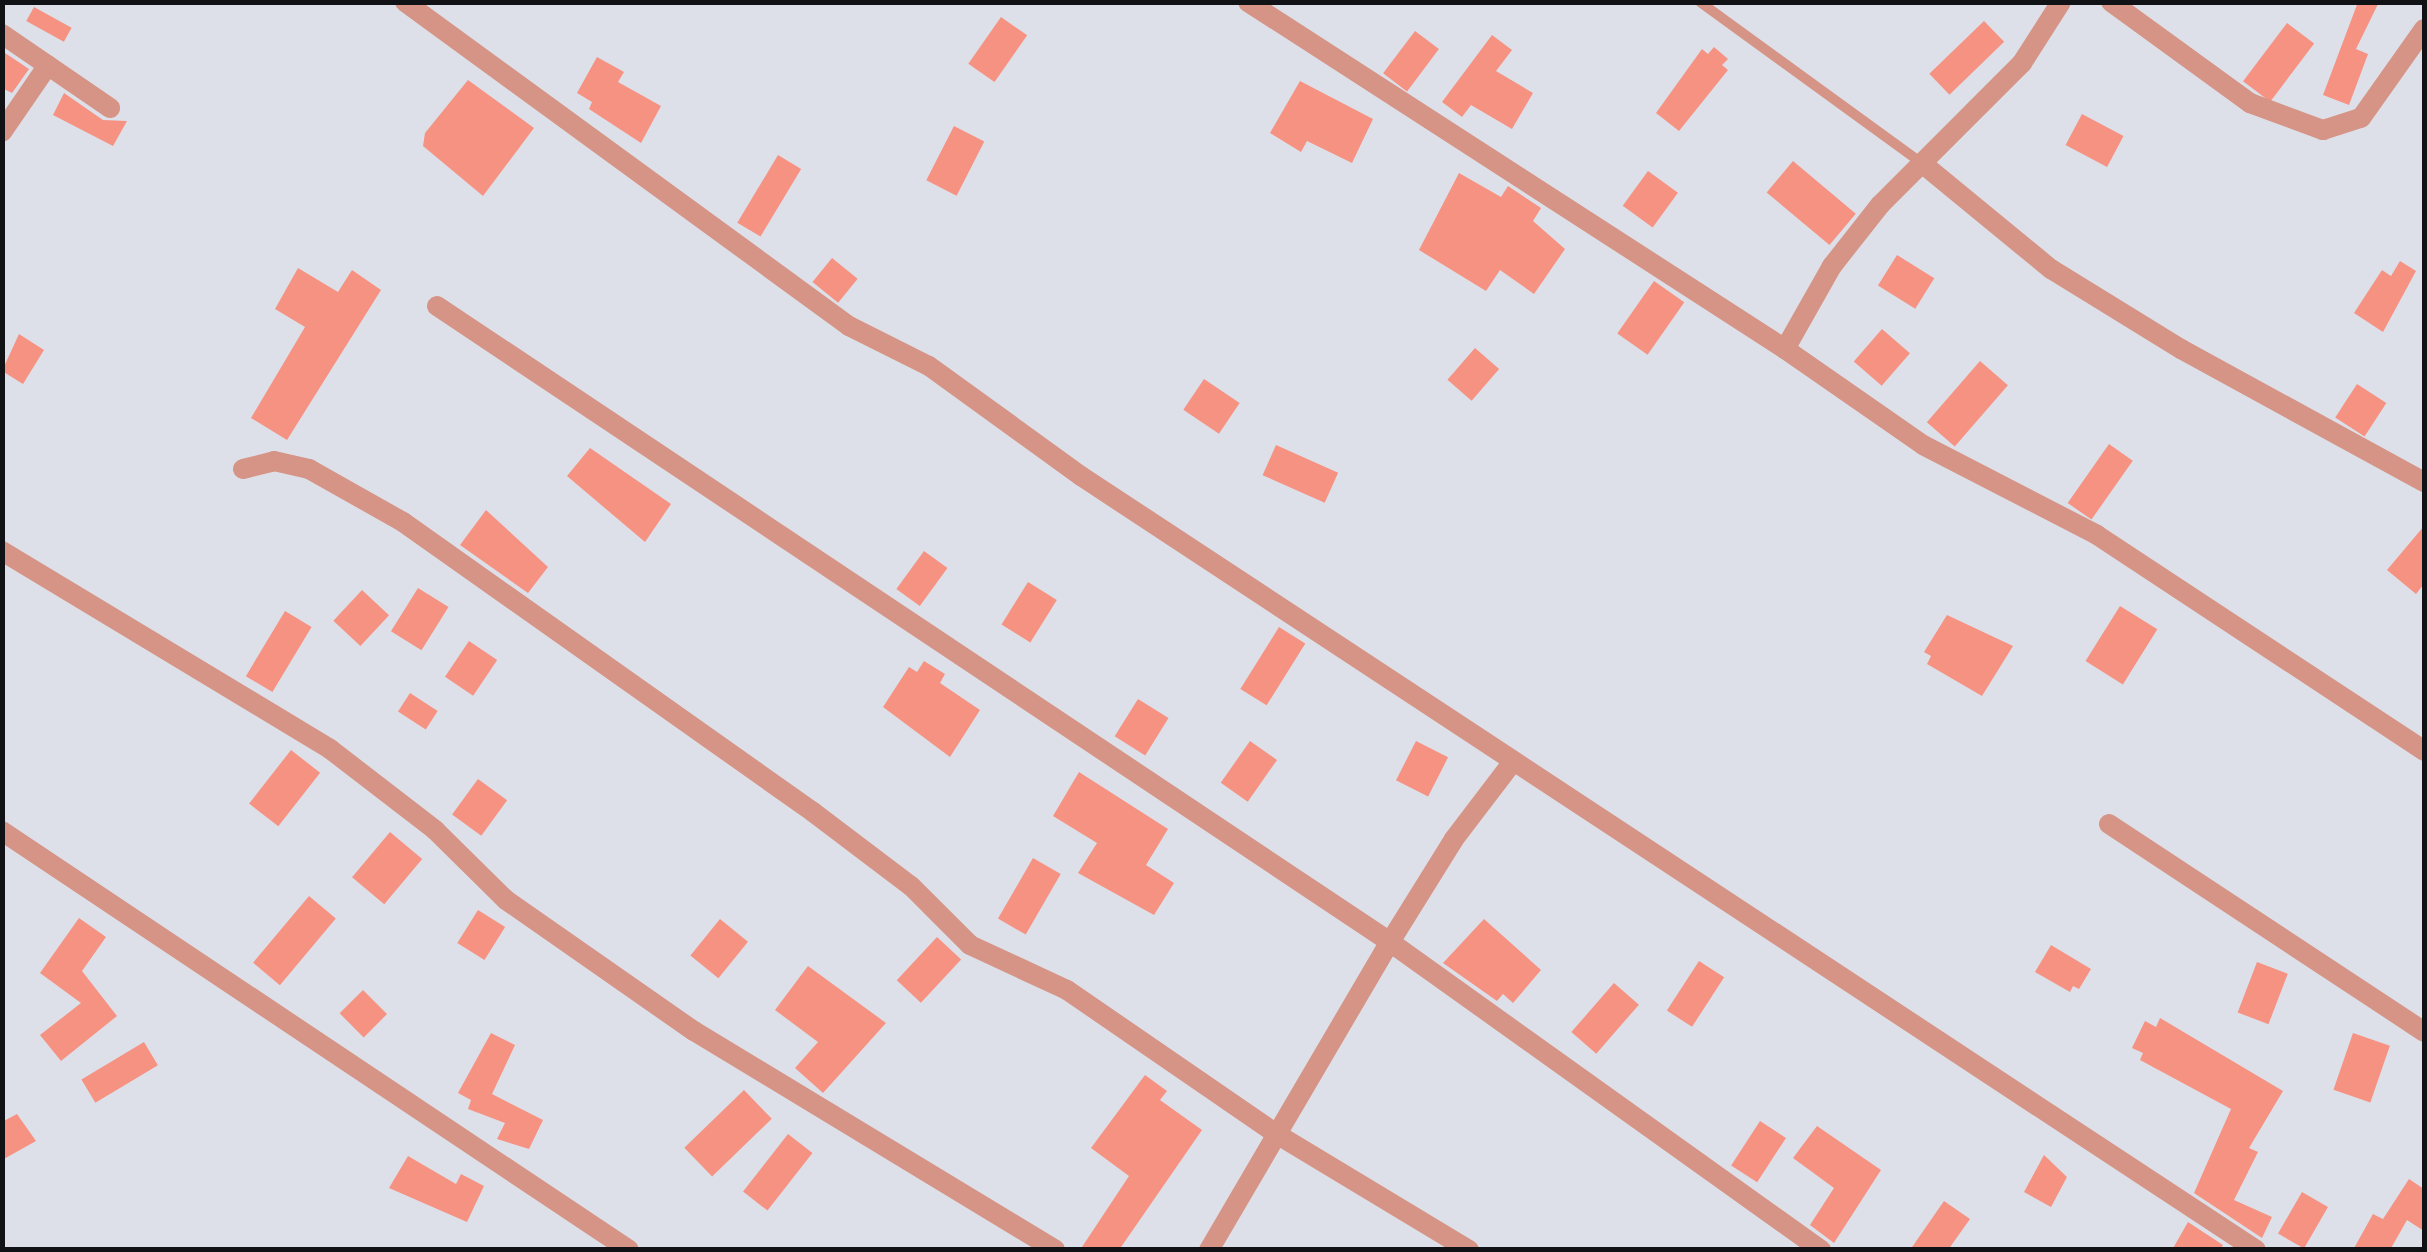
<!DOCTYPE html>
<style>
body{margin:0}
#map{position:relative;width:2427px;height:1252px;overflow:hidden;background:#dee0e9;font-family:"Fira Sans",sans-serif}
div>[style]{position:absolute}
.building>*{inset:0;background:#f59282;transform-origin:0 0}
.service>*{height:10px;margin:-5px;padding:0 5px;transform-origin:5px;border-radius:5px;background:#d59485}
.minor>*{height:20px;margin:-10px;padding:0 10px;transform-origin:10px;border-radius:10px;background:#d59485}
span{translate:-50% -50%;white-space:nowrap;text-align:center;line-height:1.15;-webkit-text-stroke:8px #dee0e9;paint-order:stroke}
.frame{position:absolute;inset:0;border:5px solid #111215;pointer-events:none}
</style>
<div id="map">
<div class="building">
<div style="clip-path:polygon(2358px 2px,2379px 2px,2356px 49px,2368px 54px,2349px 105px,2323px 95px)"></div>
<div style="left:34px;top:7px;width:43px;height:16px;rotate:29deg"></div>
<div style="left:1001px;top:17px;width:32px;height:57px;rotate:35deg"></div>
<div style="left:1984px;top:21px;width:29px;height:76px;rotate:46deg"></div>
<div style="left:2287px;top:23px;width:34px;height:73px;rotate:37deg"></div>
<div style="left:1415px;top:31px;width:30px;height:53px;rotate:37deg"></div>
<div style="clip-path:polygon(1492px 35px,1512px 50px,1496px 71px,1533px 93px,1512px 129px,1471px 105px,1462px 117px,1442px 102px)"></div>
<div style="clip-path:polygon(1714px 47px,1728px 59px,1722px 65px,1728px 70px,1679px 131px,1656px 113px,1702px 49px,1708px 54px)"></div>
<div style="clip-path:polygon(2px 51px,29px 69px,12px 93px,2px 88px)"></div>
<div style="clip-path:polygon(597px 57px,624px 72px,618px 82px,661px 106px,641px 143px,589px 109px,592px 102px,577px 93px)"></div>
<div style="clip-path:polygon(468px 80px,534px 128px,483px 196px,423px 146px,425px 133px)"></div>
<div style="clip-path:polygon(1300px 81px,1373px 119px,1352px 163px,1307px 141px,1301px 152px,1270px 133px)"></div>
<div style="clip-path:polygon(64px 93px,103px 120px,127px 121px,113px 146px,53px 115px)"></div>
<div style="left:2082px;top:114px;width:47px;height:35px;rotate:28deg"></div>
<div style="left:954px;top:126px;width:34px;height:61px;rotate:27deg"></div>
<div style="left:778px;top:155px;width:27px;height:79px;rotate:31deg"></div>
<div style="left:1793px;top:161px;width:82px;height:41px;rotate:40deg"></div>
<div style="left:1648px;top:171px;width:37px;height:43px;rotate:36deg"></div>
<div style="clip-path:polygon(1459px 173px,1501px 197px,1508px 186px,1541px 208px,1533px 221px,1565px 249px,1534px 294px,1500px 270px,1486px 291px,1419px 250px)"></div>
<div style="left:1897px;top:255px;width:44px;height:36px;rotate:32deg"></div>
<div style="left:832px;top:258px;width:33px;height:31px;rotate:39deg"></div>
<div style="clip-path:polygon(2400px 261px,2416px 271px,2383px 332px,2354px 313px,2382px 270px,2391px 276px)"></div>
<div style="clip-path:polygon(298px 268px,338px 292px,352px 270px,381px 290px,287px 440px,251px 418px,305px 327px,275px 309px)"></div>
<div style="left:1654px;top:281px;width:37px;height:64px;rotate:35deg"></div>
<div style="left:1882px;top:329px;width:37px;height:43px;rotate:41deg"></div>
<div style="clip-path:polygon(19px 334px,44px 350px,23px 384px,2px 371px)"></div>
<div style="left:1475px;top:348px;width:32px;height:42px;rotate:41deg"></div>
<div style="left:1980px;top:361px;width:37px;height:81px;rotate:41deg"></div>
<div style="left:1204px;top:379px;width:43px;height:37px;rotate:34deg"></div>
<div style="left:2357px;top:384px;width:35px;height:40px;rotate:33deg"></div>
<div style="left:2109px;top:444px;width:29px;height:72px;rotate:35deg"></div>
<div style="left:1276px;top:445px;width:68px;height:33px;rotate:24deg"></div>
<div style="clip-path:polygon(590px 448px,671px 504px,645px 542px,567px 476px)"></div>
<div style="clip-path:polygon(486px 510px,548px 567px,528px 593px,460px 545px)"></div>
<div style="clip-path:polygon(2424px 526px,2424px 584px,2416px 594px,2387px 570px)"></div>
<div style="left:924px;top:551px;width:29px;height:47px;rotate:36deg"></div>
<div style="left:1028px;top:582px;width:34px;height:50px;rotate:32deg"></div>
<div style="left:418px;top:588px;width:36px;height:51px;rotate:32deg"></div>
<div style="left:362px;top:590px;width:37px;height:42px;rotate:43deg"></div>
<div style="left:2120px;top:606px;width:44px;height:65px;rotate:32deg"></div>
<div style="left:285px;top:611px;width:31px;height:76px;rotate:31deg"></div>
<div style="clip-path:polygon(1947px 615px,2013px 646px,1982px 696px,1927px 664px,1931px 656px,1924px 652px)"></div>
<div style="left:1279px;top:627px;width:31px;height:73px;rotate:32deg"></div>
<div style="left:469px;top:641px;width:34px;height:43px;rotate:34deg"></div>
<div style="clip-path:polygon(924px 661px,945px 674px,940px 683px,980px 710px,950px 757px,883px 707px,909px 667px,917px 672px)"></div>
<div style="left:410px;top:693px;width:33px;height:22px;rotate:33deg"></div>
<div style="left:1138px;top:699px;width:36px;height:44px;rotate:32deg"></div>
<div style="left:1250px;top:741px;width:33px;height:51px;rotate:35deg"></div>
<div style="left:1416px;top:741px;width:36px;height:44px;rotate:27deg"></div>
<div style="left:291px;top:750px;width:37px;height:68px;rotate:38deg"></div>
<div style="clip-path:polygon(1079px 772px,1168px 829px,1146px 865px,1174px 883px,1154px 915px,1078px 873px,1097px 843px,1053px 816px)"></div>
<div style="left:478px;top:779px;width:36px;height:44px;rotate:36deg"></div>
<div style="left:390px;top:832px;width:42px;height:59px;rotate:40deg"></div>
<div style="left:1033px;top:858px;width:32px;height:70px;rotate:30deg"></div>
<div style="left:309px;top:896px;width:35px;height:87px;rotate:40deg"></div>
<div style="left:478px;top:910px;width:32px;height:39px;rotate:32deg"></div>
<div style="clip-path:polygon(79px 918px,106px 937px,82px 971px,117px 1016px,61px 1061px,40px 1035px,81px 1003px,40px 973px)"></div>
<div style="left:720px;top:919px;width:36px;height:47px;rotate:39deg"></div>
<div style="clip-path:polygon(1484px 919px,1541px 970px,1513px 1003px,1503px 994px,1497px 1001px,1443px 963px)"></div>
<div style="left:937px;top:937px;width:33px;height:59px;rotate:43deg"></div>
<div style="clip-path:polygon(2051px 945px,2091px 969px,2079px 989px,2073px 986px,2070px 992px,2035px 972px)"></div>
<div style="left:1699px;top:961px;width:30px;height:59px;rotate:33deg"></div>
<div style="left:2257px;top:962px;width:33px;height:54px;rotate:21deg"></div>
<div style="clip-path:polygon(808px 966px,886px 1023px,823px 1093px,795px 1068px,818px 1042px,775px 1010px)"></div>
<div style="left:1614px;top:983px;width:33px;height:65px;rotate:41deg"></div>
<div style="left:363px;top:990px;width:34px;height:33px;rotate:45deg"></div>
<div style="clip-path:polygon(2160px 1018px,2283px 1091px,2249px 1148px,2258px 1152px,2234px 1200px,2272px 1217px,2262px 1238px,2194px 1193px,2231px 1109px,2140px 1060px,2143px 1053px,2132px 1048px,2145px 1021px,2156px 1027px)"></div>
<div style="clip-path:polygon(491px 1033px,515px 1045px,492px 1094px,543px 1120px,529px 1149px,497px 1139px,505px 1123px,468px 1109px,471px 1100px,458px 1093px)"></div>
<div style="left:2353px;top:1033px;width:39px;height:60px;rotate:19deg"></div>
<div style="left:144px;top:1042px;width:27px;height:73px;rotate:59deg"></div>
<div style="clip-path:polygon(1145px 1075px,1167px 1091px,1160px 1100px,1202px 1130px,1119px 1250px,1080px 1250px,1129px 1176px,1091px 1148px)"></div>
<div style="left:744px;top:1090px;width:40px;height:83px;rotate:46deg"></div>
<div style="clip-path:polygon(17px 1114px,36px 1141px,2px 1160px,2px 1122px)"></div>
<div style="left:1760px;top:1121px;width:31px;height:53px;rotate:33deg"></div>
<div style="clip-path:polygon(1817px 1126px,1881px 1170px,1834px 1243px,1810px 1225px,1834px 1188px,1793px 1158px)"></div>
<div style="left:788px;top:1134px;width:31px;height:73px;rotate:38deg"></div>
<div style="clip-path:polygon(2044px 1155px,2067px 1177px,2051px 1207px,2024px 1192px)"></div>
<div style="clip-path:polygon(408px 1156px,456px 1184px,461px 1174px,484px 1186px,467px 1222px,389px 1188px)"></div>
<div style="clip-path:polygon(2409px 1179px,2424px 1189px,2424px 1231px,2407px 1220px,2390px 1250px,2353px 1250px,2373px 1214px,2383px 1219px)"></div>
<div style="left:2302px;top:1192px;width:30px;height:48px;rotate:30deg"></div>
<div style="clip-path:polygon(1944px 1201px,1970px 1219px,1948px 1250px,1910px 1250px)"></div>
<div style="clip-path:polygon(2188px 1222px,2223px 1245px,2220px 1250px,2172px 1250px)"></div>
</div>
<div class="service">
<div style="left:1700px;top:2px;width:274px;rotate:36deg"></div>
</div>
<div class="minor">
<div style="left:405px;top:2px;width:550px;rotate:36.12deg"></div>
<div style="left:849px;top:326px;width:89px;rotate:26.6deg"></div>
<div style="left:929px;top:366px;width:188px;rotate:35.9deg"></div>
<div style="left:1081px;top:476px;width:1407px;rotate:33.37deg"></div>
<div style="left:1248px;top:2px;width:639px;rotate:32.87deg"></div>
<div style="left:1785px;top:349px;width:95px;rotate:-60.5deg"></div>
<div style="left:1832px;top:266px;width:78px;rotate:-51.8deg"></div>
<div style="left:1880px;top:205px;width:201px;rotate:-45deg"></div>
<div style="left:2022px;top:63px;width:72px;rotate:-57.4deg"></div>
<div style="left:2111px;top:2px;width:172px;rotate:36deg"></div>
<div style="left:2250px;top:103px;width:78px;rotate:20.3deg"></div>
<div style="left:2323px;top:130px;width:40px;rotate:-18deg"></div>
<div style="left:2361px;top:118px;width:109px;rotate:-54.7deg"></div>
<div style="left:2px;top:34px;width:131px;rotate:34.4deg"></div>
<div style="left:2px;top:132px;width:81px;rotate:-55.5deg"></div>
<div style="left:1923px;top:164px;width:166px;rotate:39.4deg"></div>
<div style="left:2051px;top:269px;width:153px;rotate:31.6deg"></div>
<div style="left:2181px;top:349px;width:277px;rotate:28.7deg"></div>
<div style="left:437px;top:306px;width:1146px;rotate:33.72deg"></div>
<div style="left:1390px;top:942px;width:121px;rotate:-58.1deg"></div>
<div style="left:1454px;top:839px;width:96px;rotate:-52.7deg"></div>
<div style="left:1785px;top:349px;width:168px;rotate:34.8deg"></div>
<div style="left:1923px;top:445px;width:196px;rotate:27.3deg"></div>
<div style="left:2097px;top:535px;width:392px;rotate:33.4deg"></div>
<div style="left:243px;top:469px;width:32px;rotate:-14deg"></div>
<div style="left:274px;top:461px;width:36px;rotate:13deg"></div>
<div style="left:309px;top:469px;width:108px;rotate:29.4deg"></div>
<div style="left:403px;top:522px;width:502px;rotate:35.27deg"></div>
<div style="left:813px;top:812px;width:123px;rotate:37.1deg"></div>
<div style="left:911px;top:886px;width:83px;rotate:45deg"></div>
<div style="left:970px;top:945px;width:107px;rotate:24.9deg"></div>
<div style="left:1067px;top:990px;width:252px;rotate:34.5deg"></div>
<div style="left:1275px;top:1133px;width:227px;rotate:31.1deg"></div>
<div style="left:2px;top:551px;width:383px;rotate:31.1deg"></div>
<div style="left:330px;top:749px;width:133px;rotate:37.6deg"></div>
<div style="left:435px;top:830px;width:100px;rotate:44.6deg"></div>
<div style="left:506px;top:900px;width:229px;rotate:34.9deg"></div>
<div style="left:694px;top:1031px;width:422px;rotate:31.2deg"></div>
<div style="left:2109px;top:824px;width:377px;rotate:33.4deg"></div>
<div style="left:2px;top:831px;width:754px;rotate:33.75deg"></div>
<div style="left:1209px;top:1250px;width:357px;rotate:-59.6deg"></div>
<div style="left:1390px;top:942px;width:530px;rotate:35.55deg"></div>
</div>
<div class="frame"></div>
</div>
